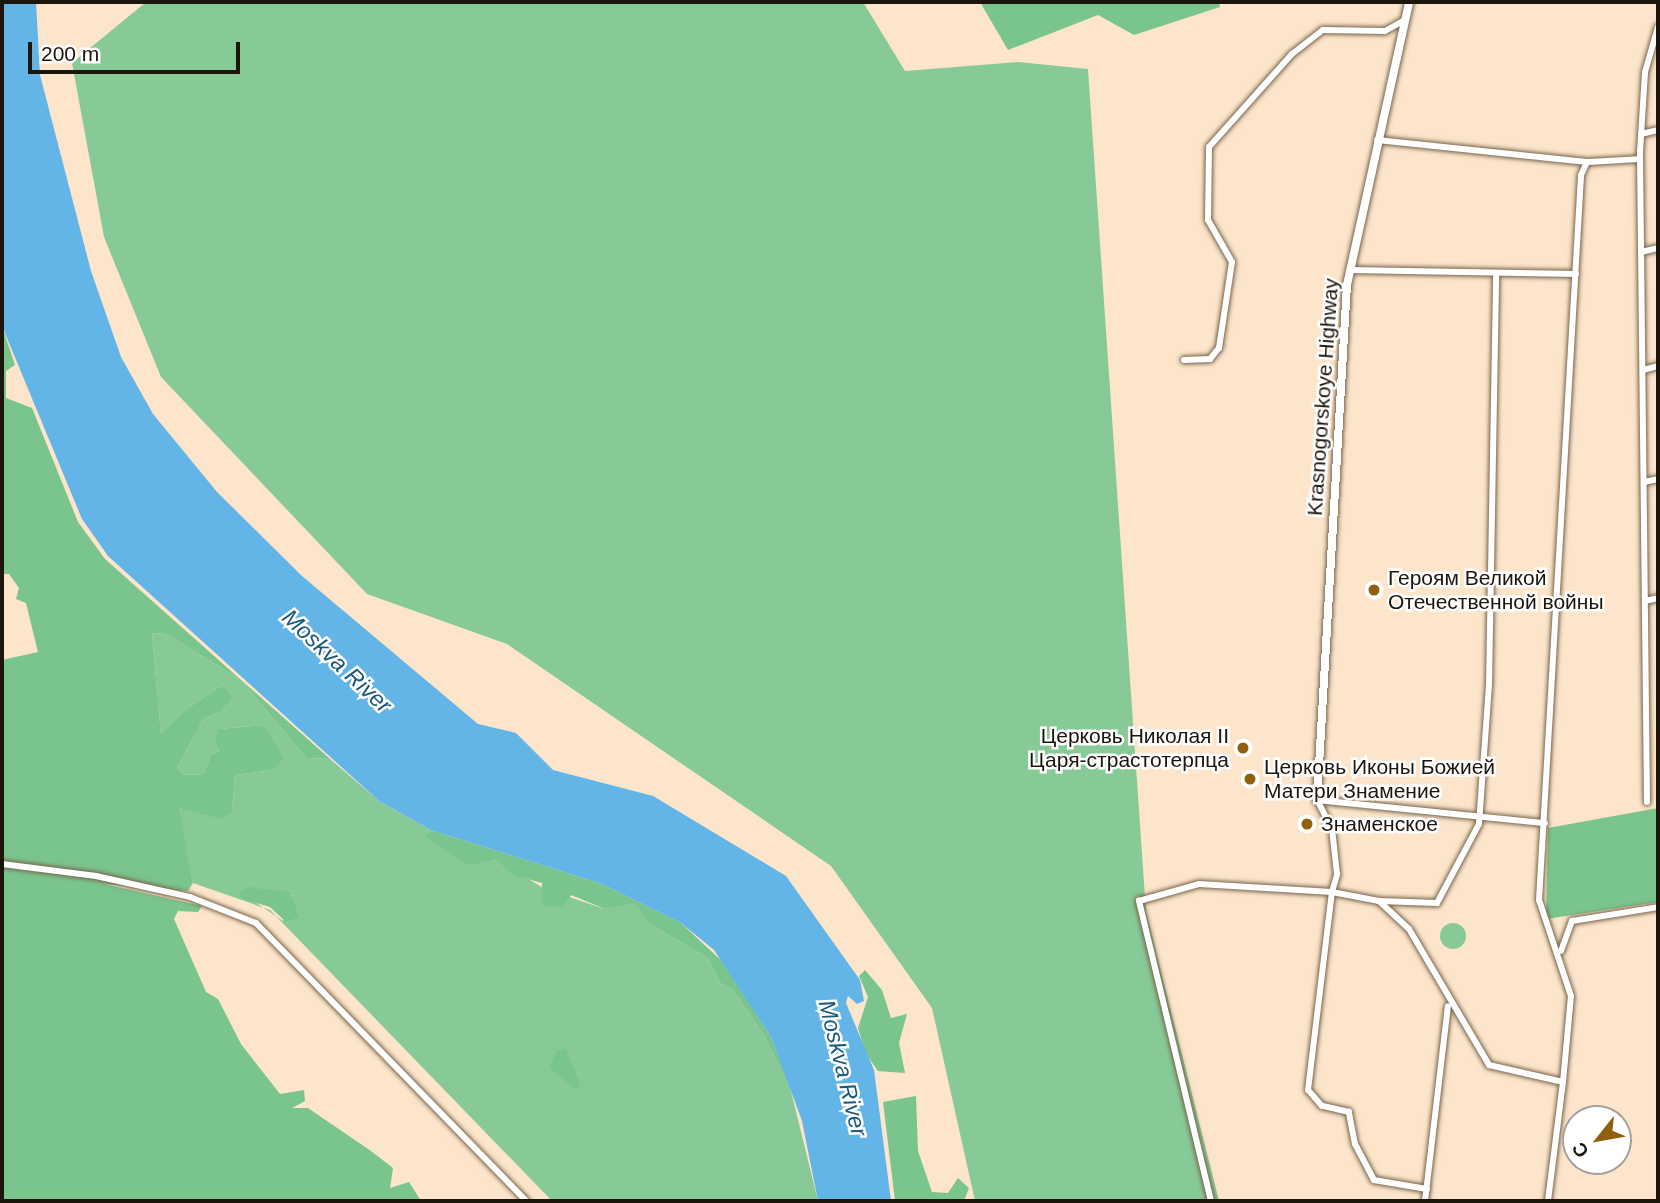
<!DOCTYPE html>
<meta charset="utf-8">
<style>
body{margin:0}
#map{position:relative;width:1660px;height:1203px;overflow:hidden;background:#fce5ca;font-family:Arial,sans-serif}
div>[style]{position:absolute}
.green>*{inset:0;background:#87ca97}
.round{border-radius:50%}
.forest>*{inset:0;background:#7ac58d}
.water>*{inset:0;background:#63b5e8}
.roads{filter:drop-shadow(0 0 2px #78654d) drop-shadow(0 0 2px #78654d)}
.minor>*{height:6px;margin:-3px;padding:0 3px;transform-origin:3px;border-radius:3px;background:#fff}
.tertiary>*{height:8px;margin:-4px;padding:0 4px;transform-origin:4px;border-radius:4px;background:#fff}
.dots>*{width:19px;height:19px;translate:-50% -50%;box-sizing:border-box;border:4px solid #fff;border-radius:50%}
span{translate:-50% -50%;white-space:nowrap;text-align:center;line-height:1.15;-webkit-text-stroke:5px #fff;paint-order:stroke}
.street-label{font-size:21px;color:#1c150b}
.poi-label{font-size:21px;color:#1c150b}
.left{translate:0 -50%;text-align:left}
.right{translate:-100% -50%;text-align:right}
.water-label{font-size:23px;color:#1a577a;font-style:italic}
.frame{position:absolute;inset:0;border:4px solid #1c150b;pointer-events:none}
.north{position:absolute;left:1562px;top:1105px;width:70px;height:70px;box-sizing:border-box;background:#fff;border:2px solid #a4a19d;border-radius:50%;rotate:239deg;font-size:19px;font-weight:700;line-height:28px;text-align:center;color:#1c150b}
.north::after{content:'';display:block;margin:auto;width:24px;height:32px;background:#91600f;clip-path:polygon(50% 0,100% 100%,50% 72%,0 100%)}
.scale{position:absolute;left:28px;top:42px;width:212px;height:32px;box-sizing:border-box;border:4px solid #1c150b;border-top:0;padding-left:9px;font-size:21px;line-height:24px;white-space:nowrap;color:#1c150b;-webkit-text-stroke:5px #fff;paint-order:stroke}
</style>
<div id="map">
<div class="green">
<div style="clip-path:polygon(146px 2px,863px 2px,905px 71px,1018px 62px,1088px 69px,1146px 912px,1219px 1201px,975px 1201px,932px 1008px,831px 866px,507px 644px,367px 594px,161px 377px,104px 237px,72px 63px)"></div>
<div style="clip-path:polygon(evenodd,152px 633px,166px 634px,240px 679px,307px 759px,329px 758px,379px 801px,431px 830px,427px 836px,467px 864px,497px 860px,545px 889px,605px 909px,634px 902px,651px 925px,708px 958px,720px 983px,733px 990px,763px 1034px,790px 1087px,818px 1201px,552px 1201px,270px 910px,193px 883px,178px 808px,232px 811px,235px 775px,272px 770px,263px 725px,220px 729px,220px 751px,211px 754px,204px 774px,185px 775px,177px 768px,204px 718px,221px 712px,231px 697px,222px 685px,182px 712px,161px 736px,152px 633px,258px 888px,292px 895px,283px 921px,255px 902px,258px 888px)"></div>
<div class="round" style="left:1440px;top:923px;width:26px;height:26px"></div>
</div>
<div class="forest">
<div style="clip-path:polygon(980px 2px,1219px 2px,1220px 7px,1134px 35px,1098px 15px,1008px 50px)"></div>
<div style="clip-path:polygon(2px 326px,15px 365px,6px 371px,6px 398px,32px 408px,78px 522px,105px 559px,329px 758px,307px 759px,240px 679px,166px 634px,152px 633px,161px 735px,182px 712px,222px 685px,232px 697px,221px 712px,204px 718px,177px 768px,185px 775px,204px 774px,211px 754px,220px 751px,215px 738px,219px 729px,263px 725px,284px 758px,272px 770px,235px 775px,232px 812px,221px 819px,179px 808px,193px 883px,188px 891px,104px 884px,202px 906px,198px 912px,178px 911px,174px 919px,206px 992px,218px 999px,241px 1044px,280px 1094px,304px 1090px,305px 1101px,292px 1108px,308px 1108px,371px 1151px,393px 1168px,390px 1188px,409px 1182px,421px 1201px,2px 1201px,2px 660px,38px 652px,26px 603px,16px 599px,19px 588px,9px 574px,2px 574px)"></div>
<div style="clip-path:polygon(1658px 808px,1658px 902px,1546px 919px,1548px 828px)"></div>
<div style="clip-path:polygon(431px 830px,602px 884px,681px 923px,725px 964px,771px 1037px,790px 1087px,763px 1034px,733px 990px,720px 983px,708px 958px,651px 925px,634px 903px,605px 909px,571px 895px,563px 907px,547px 907px,541px 903px,542px 883px,513px 875px,497px 860px,467px 865px,426px 836px)"></div>
<div style="clip-path:polygon(250px 887px,290px 892px,299px 917px,286px 922px,270px 907px,240px 898px,239px 891px)"></div>
<div style="clip-path:polygon(865px 970px,882px 990px,891px 1018px,907px 1014px,899px 1043px,905px 1073px,878px 1071px,866px 1054px,858px 1028px,868px 997px,859px 976px)"></div>
<div style="clip-path:polygon(566px 1048px,580px 1084px,577px 1090px,549px 1068px,556px 1051px)"></div>
<div style="clip-path:polygon(916px 1096px,918px 1151px,932px 1192px,948px 1193px,958px 1178px,969px 1188px,964px 1201px,895px 1201px,883px 1102px)"></div>
</div>
<div class="water">
<div style="clip-path:polygon(2px 2px,36px 2px,40px 75px,91px 271px,121px 357px,153px 414px,217px 492px,302px 576px,478px 724px,516px 733px,553px 770px,653px 796px,786px 876px,860px 980px,864px 1001px,857px 1004px,848px 996px,846px 1003px,874px 1070px,891px 1201px,818px 1201px,802px 1121px,771px 1037px,714px 950px,681px 923px,602px 884px,431px 830px,379px 801px,108px 556px,82px 519px,2px 326px)"></div>
</div>
<div class="roads">
<div class="minor">
<div style="left:1641px;top:134px;width:17px;rotate:-13deg"></div>
<div style="left:1377px;top:140px;width:211px;rotate:6deg"></div>
<div style="left:1641px;top:252px;width:17px;rotate:-13deg"></div>
<div style="left:1350px;top:270px;width:226px;rotate:1deg"></div>
<div style="left:1184px;top:360px;width:26px;rotate:-2deg"></div>
<div style="left:1210px;top:359px;width:14px;rotate:-51deg"></div>
<div style="left:1219px;top:348px;width:87px;rotate:-81.4deg"></div>
<div style="left:1232px;top:262px;width:48px;rotate:-119.7deg"></div>
<div style="left:1208px;top:220px;width:73px;rotate:-89.2deg"></div>
<div style="left:1209px;top:147px;width:125px;rotate:-48.3deg"></div>
<div style="left:1292px;top:54px;width:39px;rotate:-38deg"></div>
<div style="left:1323px;top:30px;width:62px;rotate:0.9deg"></div>
<div style="left:1385px;top:31px;width:23px;rotate:-29deg"></div>
<div style="left:1643px;top:370px;width:16px;rotate:-15deg"></div>
<div style="left:1644px;top:482px;width:14px;rotate:-12deg"></div>
<div style="left:1645px;top:601px;width:13px;rotate:-13deg"></div>
<div style="left:1317px;top:800px;width:229px;rotate:5.8deg"></div>
<div style="left:1647px;top:802px;width:650px;rotate:-90.62deg"></div>
<div style="left:1640px;top:152px;width:80px;rotate:-86.4deg"></div>
<div style="left:1645px;top:72px;width:47px;rotate:-73.9deg"></div>
<div style="left:2px;top:864px;width:95px;rotate:7.3deg"></div>
<div style="left:96px;top:876px;width:96px;rotate:12.6deg"></div>
<div style="left:190px;top:897px;width:71px;rotate:21.5deg"></div>
<div style="left:256px;top:923px;width:388px;rotate:45.8deg"></div>
<div style="left:1379px;top:901px;width:58px;rotate:2deg"></div>
<div style="left:1437px;top:903px;width:89px;rotate:-62deg"></div>
<div style="left:1479px;top:824px;width:139px;rotate:-85.9deg"></div>
<div style="left:1489px;top:685px;width:410px;rotate:-89deg"></div>
<div style="left:1561px;top:951px;width:32px;rotate:-70deg"></div>
<div style="left:1572px;top:921px;width:87px;rotate:-9.2deg"></div>
<div style="left:1563px;top:1082px;width:86px;rotate:-84.7deg"></div>
<div style="left:1571px;top:996px;width:101px;rotate:-108.4deg"></div>
<div style="left:1539px;top:900px;width:726px;rotate:-86.68deg"></div>
<div style="left:1581px;top:175px;width:14px;rotate:-65deg"></div>
<div style="left:1587px;top:162px;width:53px;rotate:-3.2deg"></div>
<div style="left:1427px;top:1189px;width:54px;rotate:-170.4deg"></div>
<div style="left:1374px;top:1180px;width:41px;rotate:-117.8deg"></div>
<div style="left:1355px;top:1144px;width:33px;rotate:-101deg"></div>
<div style="left:1349px;top:1112px;width:28px;rotate:-167deg"></div>
<div style="left:1322px;top:1106px;width:21px;rotate:-131deg"></div>
<div style="left:1308px;top:1090px;width:199px;rotate:-83.1deg"></div>
<div style="left:1332px;top:892px;width:48px;rotate:10.8deg"></div>
<div style="left:1379px;top:901px;width:41px;rotate:43deg"></div>
<div style="left:1409px;top:929px;width:158px;rotate:59.5deg"></div>
<div style="left:1489px;top:1065px;width:76px;rotate:12.9deg"></div>
<div style="left:1563px;top:1082px;width:120px;rotate:97.2deg"></div>
<div style="left:1211px;top:1201px;width:309px;rotate:-103.5deg"></div>
<div style="left:1139px;top:901px;width:62px;rotate:-15.8deg"></div>
<div style="left:1199px;top:884px;width:133px;rotate:3.4deg"></div>
<div style="left:1332px;top:892px;width:19px;rotate:-74deg"></div>
<div style="left:1337px;top:874px;width:45px;rotate:-96.3deg"></div>
<div style="left:1332px;top:829px;width:33px;rotate:-117deg"></div>
<div style="left:1425px;top:1201px;width:196px;rotate:-83.3deg"></div>
</div>
<div class="tertiary">
<div style="left:1317px;top:800px;width:516px;rotate:-86.67deg"></div>
<div style="left:1347px;top:285px;width:290px;rotate:-77.6deg"></div>
</div>
</div>
<div class="dots">
<div style="left:1374px;top:590px;background:#91600f"></div>
<div style="left:1243px;top:748px;background:#91600f"></div>
<div style="left:1250px;top:779px;background:#91600f"></div>
<div style="left:1307px;top:824px;background:#91600f"></div>
</div>
<div class="street-label">
<span style="left:1323px;top:397px;rotate:-86deg">Krasnogorskoye Highway</span>
</div>
<div class="poi-label">
<span class="left" style="left:1388px;top:590px">Героям Великой<br>Отечественной войны</span>
<span class="right" style="left:1229px;top:748px">Церковь Николая II<br>Царя-страстотерпца</span>
<span class="left" style="left:1264px;top:779px">Церковь Иконы Божией<br>Матери Знамение</span>
<span class="left" style="left:1321px;top:824px">Знаменское</span>
</div>
<div class="water-label">
<span style="left:337px;top:661px;rotate:43deg">Moskva River</span>
<span style="left:843px;top:1068px;rotate:76deg">Moskva River</span>
</div>
<div class="frame"></div>
<div class="north">С</div>
<div class="scale">200 m</div>
</div>
